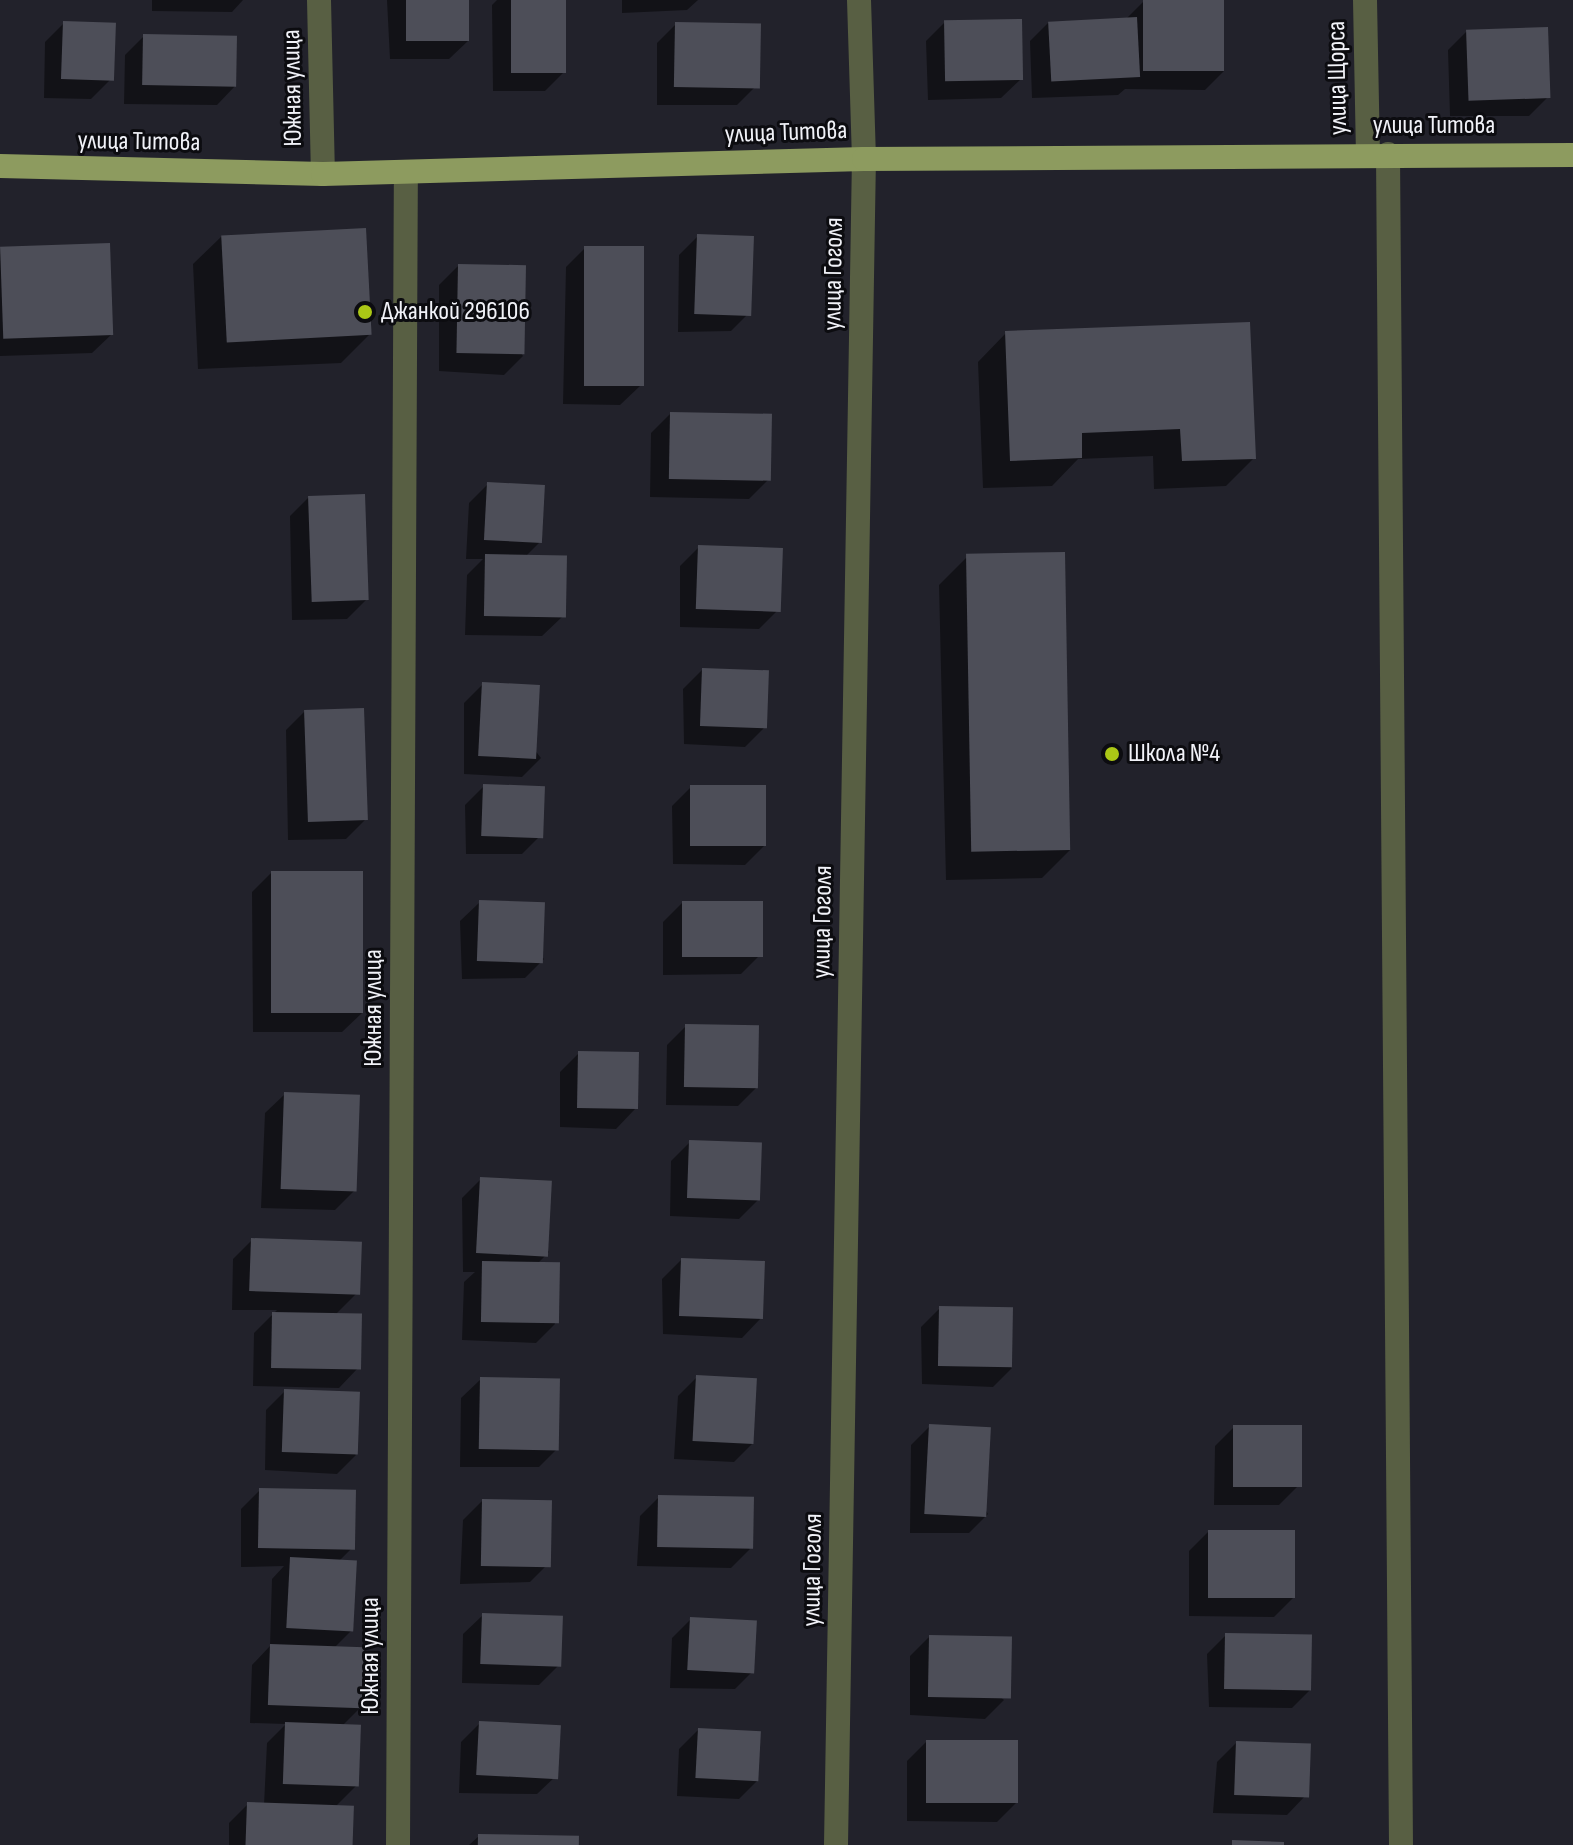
<!DOCTYPE html>
<meta charset="utf-8">
<style>
body{margin:0}
#map{position:relative;width:1573px;height:1845px;overflow:hidden;background:#22222b;font-family:"Sofia Sans Condensed",sans-serif}
div>[style]{position:absolute}
.shadow>*{inset:0;background:#0007}
.building>*{inset:0;background:#4d4e58;transform-origin:0 0}
.minor>*{height:24px;margin:-12px;padding:0 12px;transform-origin:12px;border-radius:12px;background:#585f43}
.major>*{height:24px;margin:-12px;padding:0 12px;transform-origin:12px;border-radius:12px;background:#8d9b5f}
.dots>*{width:22px;height:22px;translate:-50% -50%;box-sizing:border-box;border:4px solid #0c0c10;border-radius:50%}
span{translate:-50% -50%;white-space:nowrap;text-align:center;line-height:1.15;-webkit-text-stroke:6px #0c0c10;paint-order:stroke}
.street-label{font-size:26px;color:#f1f2f8}
.poi-label{font-size:26px;color:#f1f2f8}
.left{translate:0 -50%;text-align:left}
</style>
<div id="map">
<div class="shadow">
<div style="clip-path:polygon(152px 0,243px 0,232px 12px,152px 11px)"></div>
<div style="clip-path:polygon(387px 0,467px 0,469px 40px,449px 59px,390px 59px)"></div>
<div style="clip-path:polygon(497px 0,564px 0,564px 72px,545px 91px,493px 91px,492px 5px)"></div>
<div style="clip-path:polygon(622px 0,698px 0,687px 10px,622px 13px)"></div>
<div style="clip-path:polygon(1144px 1px,1224px 71px,1205px 90px,1125px 89px,1118px 95px,1032px 98px,1030px 41px,1049px 22px,1125px 20px)"></div>
<div style="clip-path:polygon(945px 22px,1021px 79px,1001px 98px,928px 100px,926px 41px)"></div>
<div style="clip-path:polygon(64px 23px,110px 80px,91px 99px,44px 98px,45px 42px)"></div>
<div style="clip-path:polygon(676px 24px,756px 86px,737px 105px,657px 105px,657px 43px)"></div>
<div style="clip-path:polygon(1467px 31px,1548px 97px,1529px 116px,1450px 116px,1448px 50px)"></div>
<div style="clip-path:polygon(144px 36px,236px 85px,217px 105px,124px 104px,125px 55px)"></div>
<div style="clip-path:polygon(222px 236px,369px 335px,341px 363px,198px 369px,193px 264px)"></div>
<div style="clip-path:polygon(698px 236px,750px 312px,731px 331px,678px 332px,679px 255px)"></div>
<div style="clip-path:polygon(0 248px,112px 334px,92px 353px,0 356px)"></div>
<div style="clip-path:polygon(585px 248px,640px 386px,620px 405px,563px 404px,566px 267px)"></div>
<div style="clip-path:polygon(458px 266px,523px 356px,504px 375px,439px 371px,439px 285px)"></div>
<div style="clip-path:polygon(1006px 333px,1254px 458px,1226px 486px,1154px 489px,1153px 456px,1078px 459px,1052px 486px,983px 488px,978px 362px)"></div>
<div style="clip-path:polygon(670px 414px,768px 480px,749px 499px,650px 497px,651px 433px)"></div>
<div style="clip-path:polygon(488px 484px,541px 541px,525px 557px,562px 617px,542px 636px,465px 635px,467px 575px,483px 559px,466px 559px,469px 503px)"></div>
<div style="clip-path:polygon(309px 497px,366px 600px,347px 619px,292px 620px,290px 516px)"></div>
<div style="clip-path:polygon(699px 547px,778px 610px,759px 629px,680px 627px,680px 566px)"></div>
<div style="clip-path:polygon(967px 557px,1070px 850px,1042px 878px,946px 880px,939px 585px)"></div>
<div style="clip-path:polygon(702px 670px,764px 728px,745px 747px,684px 744px,683px 689px)"></div>
<div style="clip-path:polygon(483px 684px,541px 758px,522px 777px,464px 774px,464px 703px)"></div>
<div style="clip-path:polygon(305px 711px,365px 820px,346px 839px,288px 840px,286px 730px)"></div>
<div style="clip-path:polygon(484px 786px,541px 835px,522px 854px,466px 854px,465px 805px)"></div>
<div style="clip-path:polygon(691px 787px,764px 846px,745px 865px,673px 864px,672px 806px)"></div>
<div style="clip-path:polygon(271px 873px,362px 1013px,342px 1032px,253px 1032px,252px 892px)"></div>
<div style="clip-path:polygon(480px 902px,544px 959px,525px 978px,462px 979px,460px 921px)"></div>
<div style="clip-path:polygon(682px 903px,760px 955px,741px 974px,663px 975px,663px 922px)"></div>
<div style="clip-path:polygon(686px 1026px,757px 1087px,738px 1106px,666px 1105px,667px 1045px)"></div>
<div style="clip-path:polygon(579px 1053px,635px 1109px,616px 1129px,560px 1127px,560px 1072px)"></div>
<div style="clip-path:polygon(285px 1094px,354px 1191px,335px 1210px,261px 1208px,265px 1113px)"></div>
<div style="clip-path:polygon(690px 1142px,758px 1200px,739px 1219px,670px 1216px,671px 1161px)"></div>
<div style="clip-path:polygon(481px 1179px,549px 1252px,536px 1265px,555px 1324px,536px 1343px,462px 1340px,464px 1282px,475px 1272px,463px 1272px,462px 1198px)"></div>
<div style="clip-path:polygon(252px 1240px,358px 1292px,335px 1315px,358px 1368px,339px 1388px,253px 1386px,254px 1333px,277px 1310px,232px 1310px,233px 1259px)"></div>
<div style="clip-path:polygon(681px 1260px,761px 1318px,742px 1338px,663px 1334px,662px 1279px)"></div>
<div style="clip-path:polygon(940px 1308px,1012px 1368px,993px 1387px,922px 1384px,921px 1327px)"></div>
<div style="clip-path:polygon(697px 1377px,753px 1443px,734px 1462px,674px 1459px,678px 1396px)"></div>
<div style="clip-path:polygon(481px 1379px,558px 1448px,539px 1467px,460px 1467px,461px 1398px)"></div>
<div style="clip-path:polygon(285px 1391px,356px 1455px,337px 1474px,265px 1470px,266px 1410px)"></div>
<div style="clip-path:polygon(930px 1426px,988px 1514px,969px 1533px,910px 1533px,911px 1445px)"></div>
<div style="clip-path:polygon(1234px 1427px,1298px 1486px,1279px 1505px,1214px 1505px,1215px 1446px)"></div>
<div style="clip-path:polygon(260px 1490px,354px 1546px,339px 1561px,353px 1629px,334px 1648px,361px 1707px,342px 1726px,357px 1785px,335px 1807px,350px 1845px,229px 1845px,229px 1823px,248px 1804px,264px 1805px,267px 1743px,286px 1724px,250px 1723px,252px 1665px,270px 1646px,272px 1579px,284px 1566px,241px 1567px,241px 1509px)"></div>
<div style="clip-path:polygon(659px 1497px,750px 1549px,731px 1568px,637px 1566px,640px 1516px)"></div>
<div style="clip-path:polygon(482px 1501px,549px 1563px,530px 1582px,460px 1584px,463px 1520px)"></div>
<div style="clip-path:polygon(1208px 1532px,1293px 1598px,1274px 1617px,1189px 1616px,1189px 1551px)"></div>
<div style="clip-path:polygon(483px 1615px,558px 1666px,539px 1685px,462px 1683px,463px 1634px)"></div>
<div style="clip-path:polygon(691px 1619px,754px 1670px,735px 1689px,670px 1688px,672px 1638px)"></div>
<div style="clip-path:polygon(1226px 1635px,1311px 1689px,1292px 1708px,1209px 1707px,1207px 1654px)"></div>
<div style="clip-path:polygon(929px 1637px,1004px 1700px,985px 1719px,910px 1715px,910px 1656px)"></div>
<div style="clip-path:polygon(480px 1723px,557px 1775px,537px 1794px,459px 1793px,461px 1742px)"></div>
<div style="clip-path:polygon(698px 1730px,758px 1780px,739px 1799px,677px 1796px,679px 1749px)"></div>
<div style="clip-path:polygon(926px 1742px,1016px 1803px,997px 1822px,907px 1821px,907px 1761px)"></div>
<div style="clip-path:polygon(1236px 1743px,1306px 1795px,1287px 1815px,1213px 1813px,1217px 1762px)"></div>
<div style="clip-path:polygon(479px 1836px,577px 1845px,469px 1845px)"></div>
</div>
<div class="building">
<div style="left:406px;top:0;width:63px;height:41px"></div>
<div style="left:511px;top:0;width:55px;height:73px"></div>
<div style="left:1143px;top:0;width:81px;height:71px"></div>
<div style="left:1137px;top:17px;width:60px;height:89px;rotate:87deg"></div>
<div style="left:1022px;top:19px;width:61px;height:78px;rotate:89deg"></div>
<div style="left:63px;top:21px;width:53px;height:58px;rotate:2deg"></div>
<div style="left:675px;top:22px;width:86px;height:65px;rotate:1deg"></div>
<div style="left:1548px;top:27px;width:71px;height:82px;rotate:88deg"></div>
<div style="left:143px;top:34px;width:94px;height:51px;rotate:1deg"></div>
<div style="left:366px;top:228px;width:107px;height:145px;rotate:87deg"></div>
<div style="left:697px;top:234px;width:57px;height:80px;rotate:2deg"></div>
<div style="left:110px;top:243px;width:92px;height:110px;rotate:88deg"></div>
<div style="left:584px;top:246px;width:60px;height:140px"></div>
<div style="left:458px;top:264px;width:68px;height:89px;rotate:1deg"></div>
<div style="clip-path:polygon(1250px 322px,1256px 459px,1182px 461px,1180px 429px,1082px 433px,1082px 458px,1010px 461px,1005px 331px)"></div>
<div style="left:670px;top:412px;width:102px;height:67px;rotate:1deg"></div>
<div style="left:487px;top:482px;width:58px;height:58px;rotate:3deg"></div>
<div style="left:365px;top:494px;width:106px;height:57px;rotate:88deg"></div>
<div style="left:698px;top:545px;width:85px;height:64px;rotate:2deg"></div>
<div style="left:1065px;top:552px;width:298px;height:99px;rotate:89deg"></div>
<div style="left:485px;top:554px;width:82px;height:62px;rotate:1deg"></div>
<div style="left:702px;top:668px;width:67px;height:58px;rotate:2deg"></div>
<div style="left:482px;top:682px;width:58px;height:74px;rotate:3deg"></div>
<div style="left:364px;top:708px;width:112px;height:60px;rotate:88deg"></div>
<div style="left:483px;top:784px;width:62px;height:52px;rotate:2deg"></div>
<div style="left:690px;top:785px;width:76px;height:61px"></div>
<div style="left:271px;top:871px;width:92px;height:142px"></div>
<div style="left:479px;top:900px;width:66px;height:61px;rotate:2deg"></div>
<div style="left:682px;top:901px;width:81px;height:56px"></div>
<div style="left:685px;top:1024px;width:74px;height:63px;rotate:1deg"></div>
<div style="left:578px;top:1051px;width:61px;height:57px;rotate:1deg"></div>
<div style="left:284px;top:1092px;width:76px;height:97px;rotate:2deg"></div>
<div style="left:689px;top:1140px;width:73px;height:58px;rotate:2deg"></div>
<div style="left:480px;top:1177px;width:72px;height:76px;rotate:3deg"></div>
<div style="left:251px;top:1238px;width:111px;height:53px;rotate:2deg"></div>
<div style="left:681px;top:1258px;width:84px;height:58px;rotate:2deg"></div>
<div style="left:482px;top:1261px;width:78px;height:61px;rotate:1deg"></div>
<div style="left:939px;top:1306px;width:74px;height:60px;rotate:1deg"></div>
<div style="left:272px;top:1312px;width:90px;height:56px;rotate:1deg"></div>
<div style="left:696px;top:1375px;width:61px;height:66px;rotate:3deg"></div>
<div style="left:480px;top:1377px;width:80px;height:72px;rotate:1deg"></div>
<div style="left:284px;top:1389px;width:76px;height:63px;rotate:2deg"></div>
<div style="left:929px;top:1424px;width:62px;height:90px;rotate:3deg"></div>
<div style="left:1233px;top:1425px;width:69px;height:62px"></div>
<div style="left:259px;top:1488px;width:97px;height:60px;rotate:1deg"></div>
<div style="left:658px;top:1495px;width:96px;height:52px;rotate:1deg"></div>
<div style="left:482px;top:1499px;width:70px;height:67px;rotate:1deg"></div>
<div style="left:1208px;top:1530px;width:87px;height:68px"></div>
<div style="left:290px;top:1557px;width:67px;height:71px;rotate:3deg"></div>
<div style="left:482px;top:1613px;width:81px;height:51px;rotate:2deg"></div>
<div style="left:690px;top:1617px;width:67px;height:53px;rotate:3deg"></div>
<div style="left:1225px;top:1633px;width:87px;height:56px;rotate:1deg"></div>
<div style="left:929px;top:1635px;width:83px;height:62px;rotate:1deg"></div>
<div style="left:270px;top:1644px;width:94px;height:61px;rotate:2deg"></div>
<div style="left:479px;top:1721px;width:82px;height:54px;rotate:3deg"></div>
<div style="left:285px;top:1722px;width:76px;height:62px;rotate:2deg"></div>
<div style="left:698px;top:1728px;width:63px;height:50px;rotate:3deg"></div>
<div style="left:926px;top:1740px;width:92px;height:63px"></div>
<div style="left:1236px;top:1741px;width:75px;height:54px;rotate:2deg"></div>
<div style="left:247px;top:1802px;width:107px;height:43px;rotate:2deg"></div>
<div style="left:478px;top:1834px;width:101px;height:11px;rotate:1deg"></div>
<div style="clip-path:polygon(1232px 1840px,1284px 1842px,1284px 1845px,1232px 1845px)"></div>
</div>
<div class="minor">
<div style="left:319px;top:0;width:174px;rotate:88.7deg"></div>
<div style="left:1365px;top:0;width:154px;rotate:88.9deg"></div>
<div style="left:1388px;top:154px;width:1691px;rotate:89.56deg"></div>
<div style="left:398px;top:1845px;width:1673px;rotate:-89.73deg"></div>
<div style="left:836px;top:1845px;width:1686px;rotate:-89.05deg"></div>
<div style="left:864px;top:159px;width:159px;rotate:-91.8deg"></div>
</div>
<div class="major">
<div style="left:0;top:166px;width:323px;rotate:1.4deg"></div>
<div style="left:323px;top:174px;width:541px;rotate:-1.59deg"></div>
<div style="left:864px;top:159px;width:709px;rotate:-0.32deg"></div>
</div>
<div class="dots">
<div style="left:365px;top:312px;background:#abc716"></div>
<div style="left:1112px;top:754px;background:#abc716"></div>
</div>
<div class="street-label">
<span style="left:1338px;top:78px;rotate:-91deg">улица Щорса</span>
<span style="left:293px;top:88px;rotate:-91deg">Южная улица</span>
<span style="left:1434px;top:126px">улица Титова</span>
<span style="left:786px;top:133px;rotate:-2deg">улица Титова</span>
<span style="left:139px;top:142px;rotate:1deg">улица Титова</span>
<span style="left:834px;top:274px;rotate:-89deg">улица Гоголя</span>
<span style="left:823px;top:922px;rotate:-89deg">улица Гоголя</span>
<span style="left:374px;top:1008px;rotate:-90deg">Южная улица</span>
<span style="left:813px;top:1570px;rotate:-89deg">улица Гоголя</span>
<span style="left:371px;top:1656px;rotate:-90deg">Южная улица</span>
</div>
<div class="poi-label">
<span class="left" style="left:381px;top:312px">Джанкой 296106</span>
<span class="left" style="left:1128px;top:754px">Школа №4</span>
</div>
</div>
